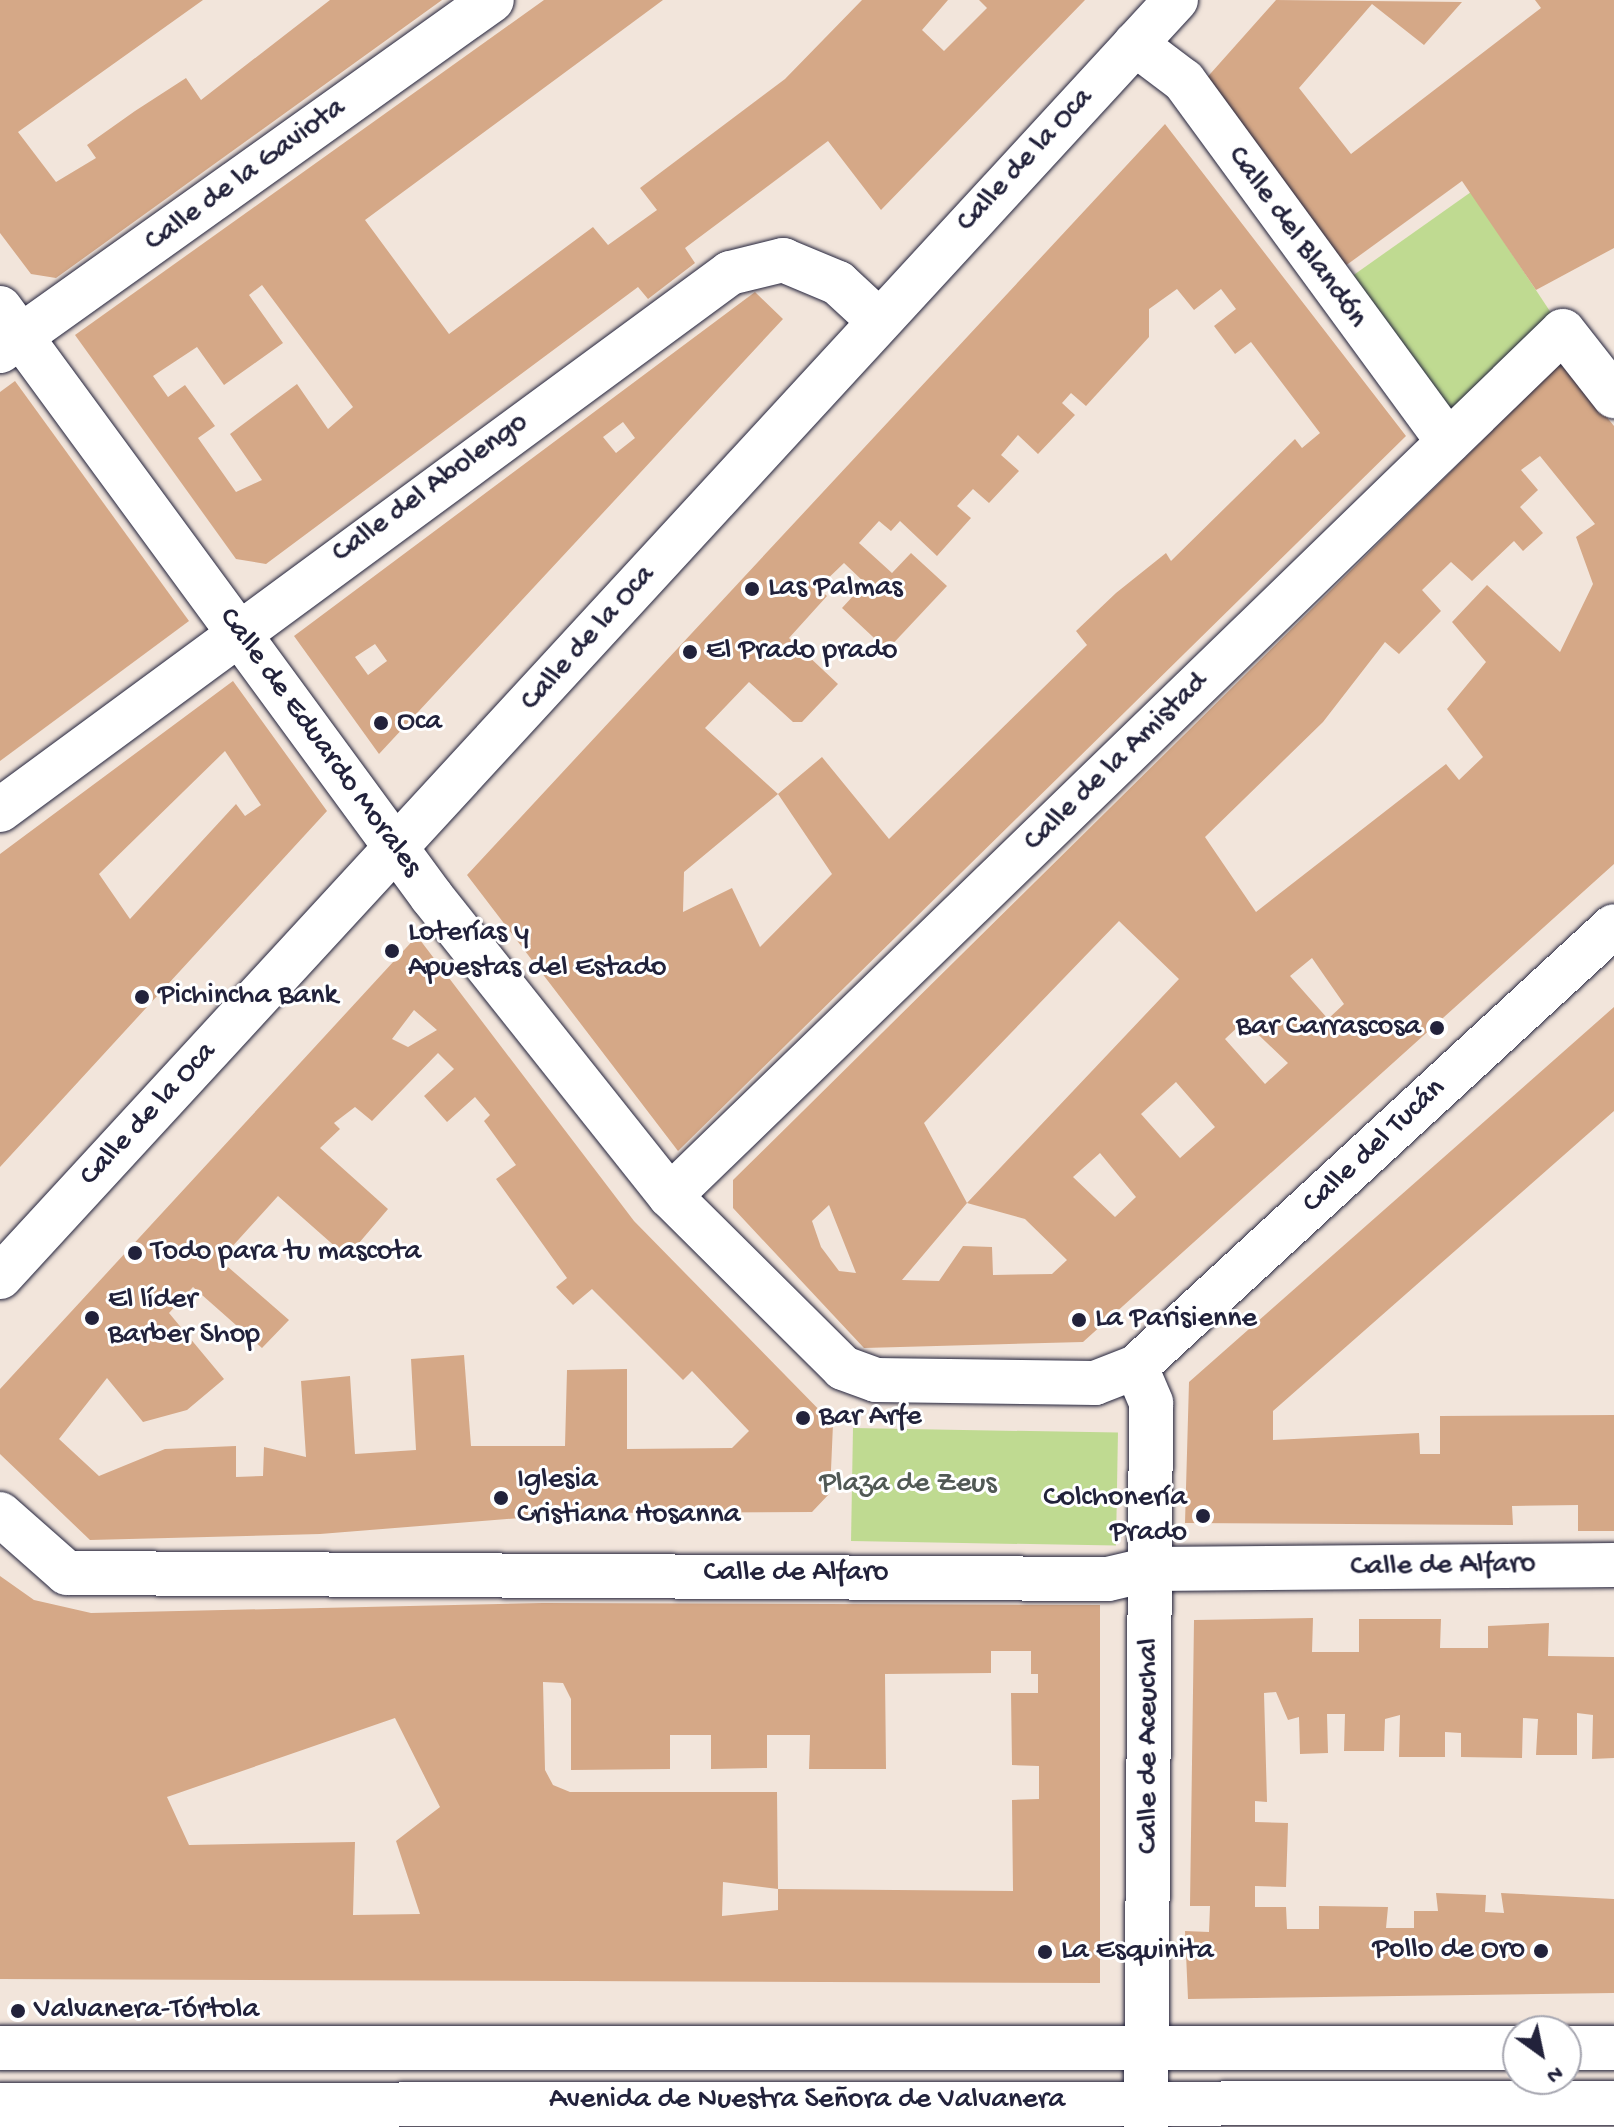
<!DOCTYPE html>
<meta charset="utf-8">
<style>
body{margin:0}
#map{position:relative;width:1614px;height:2127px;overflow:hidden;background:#f2e5db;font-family:"Gochi Hand",sans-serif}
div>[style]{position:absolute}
.green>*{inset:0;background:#bfda91;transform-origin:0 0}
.building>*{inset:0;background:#d5a887}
.roads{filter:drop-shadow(0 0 2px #22223b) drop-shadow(0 0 2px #22223b)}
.minor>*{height:44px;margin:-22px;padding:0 22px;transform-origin:22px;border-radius:22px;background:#fff}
.tertiary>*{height:44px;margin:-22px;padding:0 22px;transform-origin:22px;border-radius:22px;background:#fff}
.secondary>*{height:44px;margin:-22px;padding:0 22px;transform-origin:22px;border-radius:22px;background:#fff}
.dots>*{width:22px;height:22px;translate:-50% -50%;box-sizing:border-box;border:4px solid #fff;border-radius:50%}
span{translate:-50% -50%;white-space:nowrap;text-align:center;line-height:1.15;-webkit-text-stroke:6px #fff;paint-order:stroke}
.street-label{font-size:30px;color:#22223b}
.poi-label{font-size:30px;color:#22223b}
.left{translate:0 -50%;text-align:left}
.right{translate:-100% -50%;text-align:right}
.park-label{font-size:30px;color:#515955}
.north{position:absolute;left:1502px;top:2015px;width:80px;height:80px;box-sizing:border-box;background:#fff;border:2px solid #a7a7b1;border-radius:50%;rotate:147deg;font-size:22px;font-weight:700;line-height:32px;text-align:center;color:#22223b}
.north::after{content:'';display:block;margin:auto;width:28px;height:36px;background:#22223b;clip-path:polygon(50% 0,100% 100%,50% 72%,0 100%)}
</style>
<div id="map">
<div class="green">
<div style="clip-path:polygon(1471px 192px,1563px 331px,1448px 442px,1331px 291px)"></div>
<div style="left:853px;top:1428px;width:265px;height:113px;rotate:1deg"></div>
</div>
<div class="building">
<div style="clip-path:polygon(0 0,203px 0,18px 132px,56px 182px,96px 158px,87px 145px,135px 111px,186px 78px,201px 100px,330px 0,442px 0,56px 278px,31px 274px,0 233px)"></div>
<div style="clip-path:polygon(evenodd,544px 0,663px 0,365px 220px,449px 334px,593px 227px,608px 245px,657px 210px,640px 188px,785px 79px,862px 0,948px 0,922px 30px,944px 51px,987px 8px,979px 0,1085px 0,881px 210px,828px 141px,685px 248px,695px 263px,648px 299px,638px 287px,266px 564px,236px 559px,75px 335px,544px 0,262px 285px,353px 407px,328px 429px,297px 384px,230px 434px,262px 480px,236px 492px,198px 438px,215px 426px,185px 385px,168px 397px,153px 376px,197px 347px,224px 385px,283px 343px,249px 295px,262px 285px)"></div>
<div style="clip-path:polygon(1276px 0,1462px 2px,1424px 45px,1372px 4px,1299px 88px,1351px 154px,1541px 8px,1535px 0,1614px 0,1614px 248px,1536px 290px,1462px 181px,1341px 269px,1203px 82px)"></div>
<div style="clip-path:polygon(evenodd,1165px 124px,1406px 436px,678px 1151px,467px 875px,1165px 124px,1177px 289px,1194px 310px,1221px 289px,1236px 309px,1214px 326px,1235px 354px,1251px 342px,1320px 433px,1302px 448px,1295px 439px,1171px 561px,1166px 553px,1116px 593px,1076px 631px,1087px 645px,889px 839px,822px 757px,778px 794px,832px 874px,760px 947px,732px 888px,683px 912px,684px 872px,778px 794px,705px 728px,749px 682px,793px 722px,802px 722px,838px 684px,789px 638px,827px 596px,818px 588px,844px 563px,865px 583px,842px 608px,887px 650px,947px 586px,911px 553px,892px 573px,859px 543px,879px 521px,891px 531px,900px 521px,937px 556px,971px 518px,957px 506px,973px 489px,989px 503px,1019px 471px,1001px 455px,1018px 435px,1038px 454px,1075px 415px,1062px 403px,1071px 393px,1086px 406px,1149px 337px,1149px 309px,1177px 289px)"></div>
<div style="clip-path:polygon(evenodd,755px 292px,783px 319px,379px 754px,294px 636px,755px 292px,623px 422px,635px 438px,616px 453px,603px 437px,623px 422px,755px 292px,375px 644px,387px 661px,368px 675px,355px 657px,375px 644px)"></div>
<div style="clip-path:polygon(evenodd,1562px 362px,1614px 426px,1614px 864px,1083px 1342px,864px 1348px,733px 1208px,733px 1180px,1562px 362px,1540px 456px,1595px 524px,1576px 537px,1593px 584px,1560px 652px,1487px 585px,1452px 622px,1486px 662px,1447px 709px,1483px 757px,1459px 780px,1446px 764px,1256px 912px,1205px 837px,1323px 722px,1385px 642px,1399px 654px,1441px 611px,1422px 590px,1451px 562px,1472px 581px,1514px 541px,1523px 551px,1543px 533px,1520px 507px,1538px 490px,1521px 470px,1540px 456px,1562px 362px,1119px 921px,1179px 979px,967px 1203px,924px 1123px,1119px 921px,1562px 362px,1312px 958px,1344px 1004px,1328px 1019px,1290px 976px,1312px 958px,1562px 362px,1244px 1021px,1288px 1063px,1265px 1084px,1225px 1039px,1244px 1021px,1562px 362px,1176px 1082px,1215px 1127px,1180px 1158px,1141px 1114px,1176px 1082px,1562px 362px,1100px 1153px,1136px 1197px,1115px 1217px,1073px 1177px,1100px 1153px,1562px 362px,967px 1203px,1025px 1219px,1067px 1260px,1052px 1274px,993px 1275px,992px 1247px,963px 1246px,939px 1281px,902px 1280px,967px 1203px,1562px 362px,829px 1205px,856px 1273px,839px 1271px,821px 1247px,812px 1221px,829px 1205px)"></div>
<div style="clip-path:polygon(15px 381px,189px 621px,0 761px,0 392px)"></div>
<div style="clip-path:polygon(evenodd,233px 681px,327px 811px,0 1167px,0 854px,233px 681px,225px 751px,261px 805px,245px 816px,236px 804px,130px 919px,99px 874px,225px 751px)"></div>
<div style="clip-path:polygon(evenodd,417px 936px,634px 1221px,833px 1424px,830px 1493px,812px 1512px,582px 1513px,320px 1534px,90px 1540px,0 1454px,0 1389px,417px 936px,414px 1010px,437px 1030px,408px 1047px,392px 1039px,414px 1010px,417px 936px,438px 1053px,454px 1069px,424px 1096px,447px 1122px,475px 1097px,490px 1115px,484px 1121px,516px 1165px,496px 1179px,567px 1278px,556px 1287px,573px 1305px,592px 1289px,683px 1380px,692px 1371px,749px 1431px,732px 1448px,627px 1449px,627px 1369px,567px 1370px,565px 1446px,471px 1446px,464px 1355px,411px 1359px,416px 1450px,355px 1454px,350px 1376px,301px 1381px,306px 1457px,264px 1447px,263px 1476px,236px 1477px,236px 1446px,165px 1449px,99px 1476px,59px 1439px,107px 1378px,143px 1422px,187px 1410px,224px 1379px,169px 1313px,193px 1287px,262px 1348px,289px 1320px,220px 1260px,278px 1196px,347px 1257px,388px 1209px,320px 1148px,340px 1129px,334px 1123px,355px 1107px,372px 1121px,438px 1053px)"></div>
<div style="clip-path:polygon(1614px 1007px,1614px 1111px,1273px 1411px,1273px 1440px,1419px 1433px,1420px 1454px,1440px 1454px,1440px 1416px,1614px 1415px,1614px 1531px,1578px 1531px,1578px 1505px,1512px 1506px,1513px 1525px,1185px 1523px,1189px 1382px)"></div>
<div style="clip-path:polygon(evenodd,0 1576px,34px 1600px,91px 1613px,543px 1603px,1100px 1605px,1100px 1983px,0 1979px,0 1576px,991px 1651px,1031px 1651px,1031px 1674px,1038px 1674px,1038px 1693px,1011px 1693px,1012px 1765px,1039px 1766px,1039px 1799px,1012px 1800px,1013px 1891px,778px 1889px,778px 1910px,722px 1916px,723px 1882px,778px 1889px,777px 1792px,570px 1792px,553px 1785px,545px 1770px,543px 1682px,563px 1683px,571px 1699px,571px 1770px,670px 1769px,670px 1735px,711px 1735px,711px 1769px,767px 1768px,767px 1735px,810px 1735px,809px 1769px,886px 1769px,885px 1674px,991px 1673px,991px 1651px,0 1576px,395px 1718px,440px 1807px,396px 1841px,420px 1914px,353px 1915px,355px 1842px,189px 1845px,167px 1797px,395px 1718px)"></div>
<div style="clip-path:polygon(1313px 1618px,1312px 1652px,1359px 1652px,1359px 1619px,1441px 1619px,1440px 1648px,1488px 1648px,1488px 1626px,1549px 1623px,1548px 1656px,1614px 1657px,1614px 1758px,1592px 1759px,1593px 1715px,1577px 1713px,1577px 1755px,1536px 1755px,1538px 1719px,1523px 1718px,1522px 1758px,1461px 1757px,1461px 1733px,1445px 1732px,1445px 1757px,1399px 1757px,1400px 1715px,1385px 1719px,1384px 1751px,1344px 1751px,1345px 1714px,1327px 1714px,1328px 1753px,1300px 1754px,1299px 1717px,1288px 1720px,1276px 1692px,1264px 1693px,1267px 1802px,1255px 1801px,1255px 1822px,1288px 1823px,1286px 1887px,1255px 1886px,1255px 1907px,1286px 1907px,1287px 1929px,1319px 1929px,1319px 1906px,1388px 1907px,1386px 1928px,1414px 1928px,1414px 1911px,1438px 1911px,1436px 1893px,1486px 1895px,1485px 1912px,1504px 1913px,1501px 1893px,1614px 1899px,1614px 1993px,1188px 1999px,1185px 1931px,1209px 1932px,1210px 1906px,1190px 1906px,1194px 1620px)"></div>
</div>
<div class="roads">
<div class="minor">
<div style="left:1135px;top:44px;width:61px;rotate:37.1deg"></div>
<div style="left:1184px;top:81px;width:447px;rotate:53.8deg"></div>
<div style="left:0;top:308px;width:730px;rotate:53.74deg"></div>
<div style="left:432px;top:897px;width:382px;rotate:51.5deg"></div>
<div style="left:670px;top:1196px;width:244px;rotate:44.8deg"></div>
<div style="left:843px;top:1368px;width:35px;rotate:20deg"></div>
<div style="left:876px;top:1380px;width:219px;rotate:0.8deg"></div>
<div style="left:1095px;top:1383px;width:44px;rotate:-21.3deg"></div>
<div style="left:1136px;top:1367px;width:650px;rotate:-42.69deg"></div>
<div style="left:0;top:351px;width:604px;rotate:-35.5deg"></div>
<div style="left:0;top:810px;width:906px;rotate:-36.34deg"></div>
<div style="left:730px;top:273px;width:55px;rotate:-13.8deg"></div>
<div style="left:783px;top:260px;width:60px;rotate:22.7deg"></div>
<div style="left:838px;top:283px;width:54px;rotate:42.8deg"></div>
<div style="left:670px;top:1196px;width:1243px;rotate:-44.09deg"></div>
<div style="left:1563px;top:331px;width:83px;rotate:51.9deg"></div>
<div style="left:1136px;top:1367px;width:39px;rotate:67deg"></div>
<div style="left:1151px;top:1403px;width:724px;rotate:90.4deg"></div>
<div style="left:0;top:1514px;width:89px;rotate:41.4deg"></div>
<div style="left:67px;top:1573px;width:1041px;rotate:0.33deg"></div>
<div style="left:1108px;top:1579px;width:44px;rotate:-13.1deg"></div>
<div style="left:1151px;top:1569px;width:463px;rotate:-0.5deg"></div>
</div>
<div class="tertiary">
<div style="left:0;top:1277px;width:1736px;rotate:-47.36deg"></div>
</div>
<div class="secondary">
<div style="left:0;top:2048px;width:1518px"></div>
<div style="left:1566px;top:2048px;width:48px"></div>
<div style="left:0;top:2105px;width:1614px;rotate:-0.07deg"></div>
</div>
</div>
<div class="dots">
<div style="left:752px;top:589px;background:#22223b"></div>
<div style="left:690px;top:652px;background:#22223b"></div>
<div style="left:381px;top:723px;background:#22223b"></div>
<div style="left:392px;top:951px;background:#22223b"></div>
<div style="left:142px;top:997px;background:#22223b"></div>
<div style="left:1437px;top:1028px;background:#22223b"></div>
<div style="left:135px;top:1253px;background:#22223b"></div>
<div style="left:92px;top:1318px;background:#22223b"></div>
<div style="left:1079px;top:1320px;background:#22223b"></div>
<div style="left:803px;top:1418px;background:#22223b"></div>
<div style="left:501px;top:1498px;background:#22223b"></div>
<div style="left:1203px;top:1516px;background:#22223b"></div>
<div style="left:1541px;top:1951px;background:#22223b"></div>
<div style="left:1045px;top:1952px;background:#22223b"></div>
<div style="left:18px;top:2011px;background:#22223b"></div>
</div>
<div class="street-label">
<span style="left:1026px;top:161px;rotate:-47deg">Calle de la Oca</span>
<span style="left:246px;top:176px;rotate:-36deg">Calle de la Gaviota</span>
<span style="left:1296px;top:238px;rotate:54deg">Calle del Blandón</span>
<span style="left:431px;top:489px;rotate:-36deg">Calle del Abolengo</span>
<span style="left:589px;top:639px;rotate:-48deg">Calle de la Oca</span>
<span style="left:319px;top:743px;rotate:54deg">Calle de Eduardo Morales</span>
<span style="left:1117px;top:763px;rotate:-44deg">Calle de la Amistad</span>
<span style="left:149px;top:1115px;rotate:-47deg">Calle de la Oca</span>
<span style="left:1375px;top:1147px;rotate:-43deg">Calle del Tucán</span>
<span style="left:1443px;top:1567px;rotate:-1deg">Calle de Alfaro</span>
<span style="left:796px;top:1574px">Calle de Alfaro</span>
<span style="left:1150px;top:1746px;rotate:-90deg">Calle de Aceuchal</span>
<span style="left:807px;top:2101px">Avenida de Nuestra Señora de Valvanera</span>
</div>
<div class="poi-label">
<span class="left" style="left:768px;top:589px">Las Palmas</span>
<span class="left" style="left:706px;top:652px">El Prado prado</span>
<span class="left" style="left:397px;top:723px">Oca</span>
<span class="left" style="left:408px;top:951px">Loterías y<br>Apuestas del Estado</span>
<span class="left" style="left:158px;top:997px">Pichincha Bank</span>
<span class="right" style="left:1421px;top:1028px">Bar Carrascosa</span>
<span class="left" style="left:151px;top:1253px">Todo para tu mascota</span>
<span class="left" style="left:108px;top:1318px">El líder<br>Barber Shop</span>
<span class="left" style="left:1095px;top:1320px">La Parisienne</span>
<span class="left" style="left:819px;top:1418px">Bar Arfe</span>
<span class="left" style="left:517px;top:1498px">Iglesia<br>Cristiana Hosanna</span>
<span class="right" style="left:1187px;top:1516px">Colchonería<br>Prado</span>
<span class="right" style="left:1525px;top:1951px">Pollo de Oro</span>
<span class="left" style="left:1061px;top:1952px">La Esquinita</span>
<span class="left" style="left:34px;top:2011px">Valvanera-Tórtola</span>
</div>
<div class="park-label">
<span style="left:908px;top:1485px">Plaza de Zeus</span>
</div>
<div class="north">N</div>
</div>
